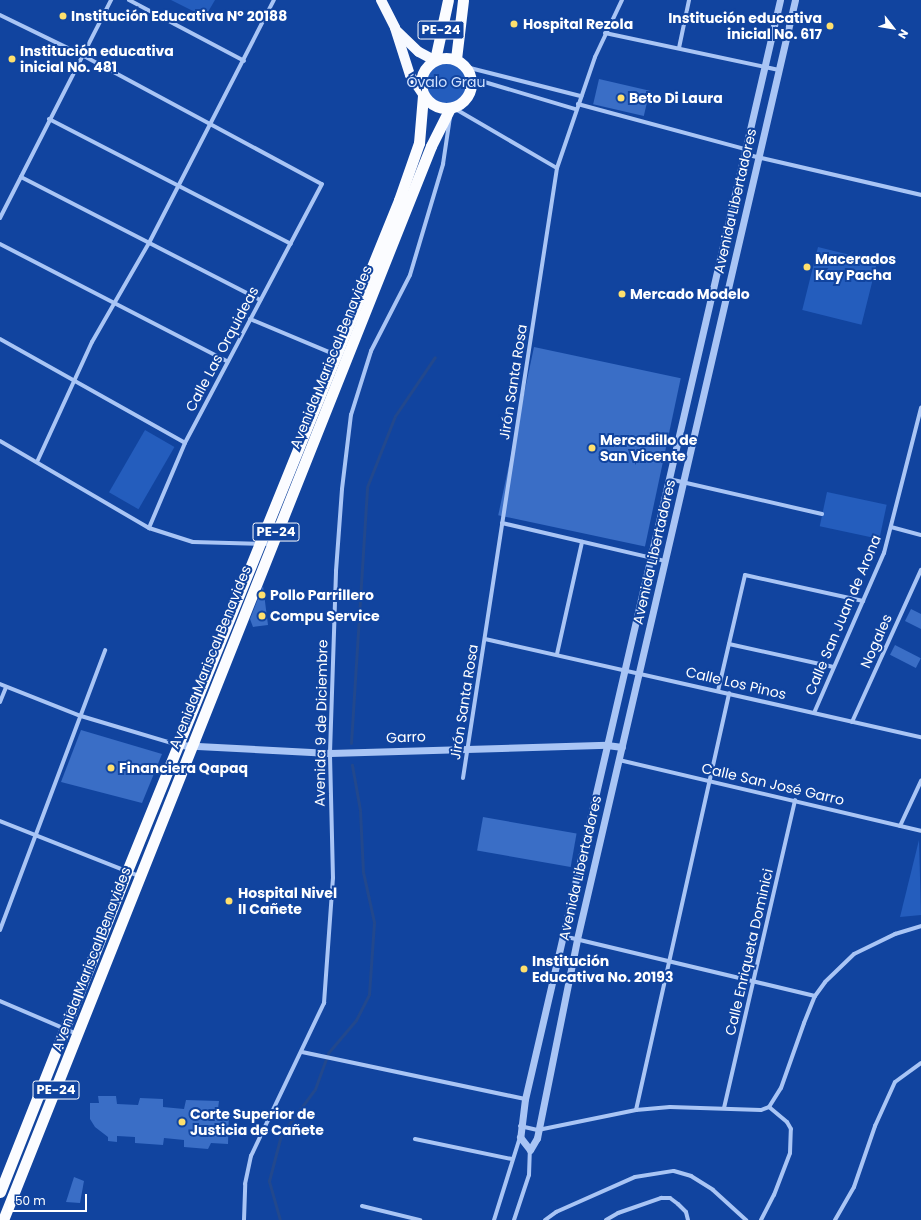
<!DOCTYPE html>
<meta charset="utf-8">
<style>
body{margin:0}
#map{position:relative;width:921px;height:1220px;overflow:hidden;background:#11449f;font-family:Poppins,sans-serif}
div>[style]{position:absolute}
.green>*{inset:0;background:#245dbd;transform-origin:0 0}
.round{border-radius:50%}
.stream>*{height:3px;margin:-1.5px;padding:0 1.5px;transform-origin:1.5px;border-radius:1.5px;background:#22488d}
.building>*{inset:0;background:#3a6ec6;transform-origin:0 0}
.pedestrian>*{height:3.5px;margin:-1.75px;padding:0 1.75px;transform-origin:1.75px;border-radius:1.75px;background:#a9c5f5}
.minor>*{height:4px;margin:-2px;padding:0 2px;transform-origin:2px;border-radius:2px;background:#a9c5f5}
.tertiary>*{height:7px;margin:-3.5px;padding:0 3.5px;transform-origin:3.5px;border-radius:3.5px;background:#a9c5f5}
.primary>*{height:10px;margin:-5px;padding:0 5px;transform-origin:5px;border-radius:5px;background:#f7f9ff}
.trunk>*{height:11px;margin:-5.5px;padding:0 5.5px;transform-origin:5.5px;border-radius:5.5px;background:#fbfcff}
.trunk>.ring{margin:-5.5px;padding:0;box-sizing:content-box;background:none;border:11px solid #fbfcff;border-radius:50%}
.dots>*{width:11px;height:11px;translate:-50% -50%;box-sizing:border-box;border:2px solid #11449f;border-radius:50%}
span{translate:-50% -50%;white-space:nowrap;text-align:center;line-height:1.15;-webkit-text-stroke:4px #11449f;paint-order:stroke}
.shield-label span{padding:1px 3px;background:#11449f;border:1px solid;border-radius:3px;-webkit-text-stroke-width:0}
.shield-label{font-size:13px;color:#fff;font-weight:700}
.poi-label{font-size:14px;color:#fff;font-weight:700}
.left{translate:0 -50%;text-align:left}
.right{translate:-100% -50%;text-align:right}
.park-label{font-size:14px;color:#d2e2fe}
.street-label{font-size:14px;color:#fff}
.north{position:absolute;left:873px;top:8px;width:40px;height:40px;-webkit-text-stroke:3px #11449f;paint-order:stroke;rotate:121deg;font-size:11px;font-weight:700;line-height:16px;text-align:center;color:#fff}
.north::after{content:'';display:block;margin:auto;width:14px;height:18px;background:#fff;clip-path:polygon(50% 0,100% 100%,50% 72%,0 100%)}
.scale{position:absolute;left:8px;top:1194px;width:79px;height:18px;box-sizing:border-box;border:2px solid #fff;border-top:0;padding-left:5px;font-size:12px;line-height:14px;white-space:nowrap;color:#fff;-webkit-text-stroke:3px #11449f;paint-order:stroke}
</style>
<div id="map">
<div class="green">
<div style="clip-path:polygon(171px 0,215px 0,205px 17px)"></div>
<div class="round" style="left:424px;top:60px;width:44px;height:44px"></div>
<div style="left:818px;top:247px;width:61px;height:65px;rotate:14deg"></div>
<div style="left:145px;top:430px;width:34px;height:72px;rotate:30deg"></div>
<div style="left:827px;top:492px;width:61px;height:35px;rotate:12deg"></div>
<div style="clip-path:polygon(919px 840px,921px 915px,900px 917px)"></div>
</div>
<div class="stream">
<div style="left:351px;top:743px;width:256px;rotate:-86.4deg"></div>
<div style="left:367px;top:487px;width:76px;rotate:-68.5deg"></div>
<div style="left:395px;top:416px;width:71px;rotate:-55.9deg"></div>
<div style="left:280px;top:1220px;width:41px;rotate:-105.8deg"></div>
<div style="left:269px;top:1181px;width:48px;rotate:-75.4deg"></div>
<div style="left:281px;top:1135px;width:57px;rotate:-53.5deg"></div>
<div style="left:315px;top:1089px;width:38px;rotate:-70deg"></div>
<div style="left:328px;top:1053px;width:43px;rotate:-49.7deg"></div>
<div style="left:356px;top:1020px;width:29px;rotate:-63deg"></div>
<div style="left:369px;top:994px;width:72px;rotate:-86deg"></div>
<div style="left:374px;top:922px;width:51px;rotate:-102.4deg"></div>
<div style="left:363px;top:872px;width:62px;rotate:-92.8deg"></div>
<div style="left:360px;top:810px;width:46px;rotate:-100.1deg"></div>
</div>
<div class="building">
<div style="left:599px;top:79px;width:52px;height:26px;rotate:13deg"></div>
<div style="left:534px;top:347px;width:150px;height:172px;rotate:12deg"></div>
<div style="clip-path:polygon(263px 586px,268px 625px,253px 627px,250px 619px)"></div>
<div style="clip-path:polygon(911px 609px,921px 614px,921px 629px,905px 621px)"></div>
<div style="left:895px;top:645px;width:29px;height:11px;rotate:27deg"></div>
<div style="clip-path:polygon(81px 730px,162px 754px,142px 803px,61px 782px)"></div>
<div style="left:483px;top:817px;width:95px;height:34px;rotate:10deg"></div>
<div style="clip-path:polygon(98px 1096px,116px 1096px,117px 1104px,138px 1105px,140px 1098px,163px 1099px,163px 1107px,184px 1109px,186px 1100px,219px 1101px,218px 1109px,229px 1112px,228px 1144px,211px 1143px,208px 1149px,184px 1147px,184px 1140px,164px 1138px,163px 1145px,135px 1143px,135px 1137px,117px 1136px,117px 1142px,108px 1141px,108px 1137px,95px 1127px,90px 1119px,90px 1103px,99px 1103px)"></div>
<div style="clip-path:polygon(74px 1177px,84px 1181px,80px 1203px,66px 1202px)"></div>
</div>
<div class="pedestrian">
<div style="left:578px;top:104px;width:173px;rotate:15.1deg"></div>
</div>
<div class="minor">
<div style="left:129px;top:0;width:130px;rotate:27.9deg"></div>
<div style="left:0;top:15px;width:91px;rotate:26deg"></div>
<div style="left:82px;top:55px;width:272px;rotate:28.3deg"></div>
<div style="left:322px;top:184px;width:293px;rotate:117.9deg"></div>
<div style="left:185px;top:443px;width:92px;rotate:113deg"></div>
<div style="left:605px;top:33px;width:178px;rotate:12deg"></div>
<div style="left:679px;top:48px;width:49px;rotate:-78.2deg"></div>
<div style="left:466px;top:67px;width:119px;rotate:14.2deg"></div>
<div style="left:471px;top:78px;width:109px;rotate:16.6deg"></div>
<div style="left:452px;top:107px;width:121px;rotate:30.2deg"></div>
<div style="left:49px;top:119px;width:272px;rotate:27.3deg"></div>
<div style="left:744px;top:154px;width:182px;rotate:13deg"></div>
<div style="left:21px;top:177px;width:269px;rotate:27.2deg"></div>
<div style="left:0;top:218px;width:245px;rotate:-63deg"></div>
<div style="left:0;top:244px;width:255px;rotate:27.3deg"></div>
<div style="left:250px;top:319px;width:93px;rotate:22.7deg"></div>
<div style="left:0;top:339px;width:212px;rotate:29.3deg"></div>
<div style="left:0;top:441px;width:173px;rotate:30.3deg"></div>
<div style="left:149px;top:528px;width:46px;rotate:17.7deg"></div>
<div style="left:193px;top:542px;width:78px;rotate:1.5deg"></div>
<div style="left:37px;top:462px;width:132px;rotate:-65.4deg"></div>
<div style="left:92px;top:342px;width:114px;rotate:-60.1deg"></div>
<div style="left:149px;top:243px;width:273px;rotate:-62.8deg"></div>
<div style="left:669px;top:479px;width:157px;rotate:12.9deg"></div>
<div style="left:502px;top:523px;width:167px;rotate:13.1deg"></div>
<div style="left:891px;top:527px;width:31px;rotate:15deg"></div>
<div style="left:485px;top:639px;width:447px;rotate:12.7deg"></div>
<div style="left:729px;top:644px;width:107px;rotate:12.4deg"></div>
<div style="left:557px;top:654px;width:115px;rotate:-77.4deg"></div>
<div style="left:0;top:684px;width:87px;rotate:21.6deg"></div>
<div style="left:81px;top:716px;width:101px;rotate:16.6deg"></div>
<div style="left:718px;top:691px;width:119px;rotate:-76.9deg"></div>
<div style="left:745px;top:575px;width:121px;rotate:12.4deg"></div>
<div style="left:0;top:702px;width:16px;rotate:-68deg"></div>
<div style="left:814px;top:713px;width:175px;rotate:-66.4deg"></div>
<div style="left:884px;top:553px;width:150px;rotate:-75.7deg"></div>
<div style="left:852px;top:722px;width:167px;rotate:-65.6deg"></div>
<div style="left:619px;top:760px;width:310px;rotate:13.2deg"></div>
<div style="left:463px;top:778px;width:617px;rotate:-81.24deg"></div>
<div style="left:557px;top:168px;width:117px;rotate:-71.1deg"></div>
<div style="left:595px;top:57px;width:63px;rotate:-64.7deg"></div>
<div style="left:0;top:821px;width:149px;rotate:21.6deg"></div>
<div style="left:900px;top:826px;width:50px;rotate:-65deg"></div>
<div style="left:0;top:930px;width:299px;rotate:-69.4deg"></div>
<div style="left:563px;top:936px;width:259px;rotate:13.4deg"></div>
<div style="left:0;top:1001px;width:84px;rotate:23.2deg"></div>
<div style="left:302px;top:1052px;width:228px;rotate:11.9deg"></div>
<div style="left:724px;top:1108px;width:316px;rotate:-77deg"></div>
<div style="left:636px;top:1110px;width:427px;rotate:-77.4deg"></div>
<div style="left:520px;top:1126px;width:18px;rotate:13deg"></div>
<div style="left:538px;top:1130px;width:100px;rotate:-11.5deg"></div>
<div style="left:636px;top:1110px;width:34px;rotate:-5deg"></div>
<div style="left:670px;top:1107px;width:91px;rotate:1.9deg"></div>
<div style="left:761px;top:1110px;width:9px;rotate:-21deg"></div>
<div style="left:769px;top:1107px;width:22px;rotate:-58deg"></div>
<div style="left:781px;top:1088px;width:69px;rotate:-70.5deg"></div>
<div style="left:804px;top:1023px;width:29px;rotate:-68deg"></div>
<div style="left:815px;top:996px;width:17px;rotate:-54deg"></div>
<div style="left:825px;top:982px;width:40px;rotate:-44deg"></div>
<div style="left:854px;top:954px;width:46px;rotate:-26deg"></div>
<div style="left:895px;top:934px;width:27px;rotate:-17deg"></div>
<div style="left:415px;top:1139px;width:99px;rotate:11.7deg"></div>
<div style="left:362px;top:1206px;width:60px;rotate:13.6deg"></div>
<div style="left:244px;top:1220px;width:36px;rotate:-88deg"></div>
<div style="left:245px;top:1184px;width:29px;rotate:-78deg"></div>
<div style="left:251px;top:1156px;width:170px;rotate:-64.5deg"></div>
<div style="left:324px;top:1003px;width:125px;rotate:-85.9deg"></div>
<div style="left:333px;top:878px;width:125px;rotate:-91.4deg"></div>
<div style="left:330px;top:753px;width:182px;rotate:-88.1deg"></div>
<div style="left:336px;top:571px;width:82px;rotate:-85.8deg"></div>
<div style="left:342px;top:489px;width:75px;rotate:-83.1deg"></div>
<div style="left:351px;top:415px;width:67px;rotate:-72.6deg"></div>
<div style="left:371px;top:351px;width:85px;rotate:-62.8deg"></div>
<div style="left:410px;top:275px;width:116px;rotate:-73.4deg"></div>
<div style="left:443px;top:164px;width:48px;rotate:-81.5deg"></div>
<div style="left:494px;top:1220px;width:87px;rotate:-72.6deg"></div>
<div style="left:514px;top:1220px;width:47px;rotate:-71.6deg"></div>
<div style="left:529px;top:1175px;width:25px;rotate:-88deg"></div>
<div style="left:545px;top:1220px;width:14px;rotate:-36deg"></div>
<div style="left:556px;top:1212px;width:86px;rotate:-23.9deg"></div>
<div style="left:635px;top:1177px;width:39px;rotate:-9deg"></div>
<div style="left:674px;top:1171px;width:18px;rotate:16deg"></div>
<div style="left:691px;top:1176px;width:26px;rotate:32deg"></div>
<div style="left:713px;top:1190px;width:45px;rotate:42.3deg"></div>
<div style="left:606px;top:1220px;width:14px;rotate:-30deg"></div>
<div style="left:618px;top:1213px;width:46px;rotate:-19.2deg"></div>
<div style="left:661px;top:1198px;width:9px"></div>
<div style="left:670px;top:1198px;width:10px;rotate:37deg"></div>
<div style="left:678px;top:1204px;width:11px;rotate:45deg"></div>
<div style="left:686px;top:1212px;width:8px;rotate:76deg"></div>
<div style="left:761px;top:1220px;width:28px;rotate:-63deg"></div>
<div style="left:774px;top:1195px;width:45px;rotate:-69.1deg"></div>
<div style="left:790px;top:1153px;width:24px;rotate:-88deg"></div>
<div style="left:791px;top:1129px;width:8px;rotate:-120deg"></div>
<div style="left:787px;top:1122px;width:23px;rotate:-140deg"></div>
<div style="left:835px;top:1220px;width:38px;rotate:-60deg"></div>
<div style="left:854px;top:1187px;width:65px;rotate:-71deg"></div>
<div style="left:875px;top:1126px;width:48px;rotate:-65.6deg"></div>
<div style="left:895px;top:1082px;width:32px;rotate:-36deg"></div>
</div>
<div class="tertiary">
<div style="left:780px;top:0;width:1128px;rotate:103.06deg"></div>
<div style="left:525px;top:1099px;width:38px;rotate:97deg"></div>
<div style="left:520px;top:1137px;width:16px;rotate:52deg"></div>
<div style="left:530px;top:1150px;width:14px;rotate:-60deg"></div>
<div style="left:537px;top:1138px;width:203px;rotate:-78.6deg"></div>
<div style="left:577px;top:939px;width:964px;rotate:-76.93deg"></div>
<div style="left:178px;top:745px;width:152px;rotate:3deg"></div>
<div style="left:330px;top:753px;width:277px;rotate:-1.7deg"></div>
<div style="left:607px;top:745px;width:15px;rotate:8deg"></div>
</div>
<div class="primary">
<div style="left:381px;top:0;width:31px;rotate:63deg"></div>
<div style="left:395px;top:28px;width:49px;rotate:72.3deg"></div>
<div style="left:410px;top:75px;width:22px;rotate:56deg"></div>
<div style="left:397px;top:31px;width:30px;rotate:44deg"></div>
<div style="left:419px;top:52px;width:17px;rotate:28deg"></div>
</div>
<div class="trunk">
<div class="ring" style="left:421px;top:58px;width:39px;height:39px"></div>
<div style="left:456px;top:59px;width:59px;rotate:-83.2deg"></div>
<div style="left:435px;top:60px;width:61px;rotate:-77.8deg"></div>
<div style="left:0;top:1192px;width:345px;rotate:-68.4deg"></div>
<div style="left:127px;top:871px;width:724px;rotate:-67.93deg"></div>
<div style="left:399px;top:200px;width:60px;rotate:-70.7deg"></div>
<div style="left:419px;top:143px;width:48px;rotate:-85.2deg"></div>
<div style="left:3px;top:1220px;width:1156px;rotate:-68.27deg"></div>
<div style="left:431px;top:146px;width:42px;rotate:-63.4deg"></div>
</div>
<div class="dots">
<div style="left:63px;top:16px;background:#ffe06d"></div>
<div style="left:514px;top:24px;background:#ffe06d"></div>
<div style="left:830px;top:26px;background:#ffe06d"></div>
<div style="left:12px;top:59px;background:#ffe06d"></div>
<div style="left:621px;top:98px;background:#ffe06d"></div>
<div style="left:807px;top:267px;background:#ffe06d"></div>
<div style="left:622px;top:294px;background:#ffe06d"></div>
<div style="left:592px;top:448px;background:#ffe06d"></div>
<div style="left:262px;top:595px;background:#ffe06d"></div>
<div style="left:262px;top:616px;background:#ffe06d"></div>
<div style="left:111px;top:768px;background:#ffe06d"></div>
<div style="left:229px;top:901px;background:#ffe06d"></div>
<div style="left:524px;top:969px;background:#ffe06d"></div>
<div style="left:182px;top:1122px;background:#ffe06d"></div>
</div>
<div class="shield-label">
<span style="left:441px;top:30px">PE-24</span>
<span style="left:276px;top:532px">PE-24</span>
<span style="left:56px;top:1090px">PE-24</span>
</div>
<div class="poi-label">
<span class="left" style="left:71px;top:16px">Institución Educativa Nº 20188</span>
<span class="right" style="left:822px;top:26px">Institución educativa<br>inicial No. 617</span>
<span class="left" style="left:523px;top:24px">Hospital Rezola</span>
<span class="left" style="left:20px;top:59px">Institución educativa<br>inicial No. 481</span>
<span class="left" style="left:629px;top:98px">Beto Di Laura</span>
<span class="left" style="left:815px;top:267px">Macerados<br>Kay Pacha</span>
<span class="left" style="left:630px;top:294px">Mercado Modelo</span>
<span class="left" style="left:600px;top:448px">Mercadillo de<br>San Vicente</span>
<span class="left" style="left:270px;top:595px">Pollo Parrillero</span>
<span class="left" style="left:270px;top:616px">Compu Service</span>
<span class="left" style="left:119px;top:768px">Financiera Qapaq</span>
<span class="left" style="left:238px;top:901px">Hospital Nivel<br>II Cañete</span>
<span class="left" style="left:532px;top:969px">Institución<br>Educativa No. 20193</span>
<span class="left" style="left:190px;top:1122px">Corte Superior de<br>Justicia de Cañete</span>
</div>
<div class="park-label">
<span style="left:446px;top:82px">Óvalo Grau</span>
</div>
<div class="street-label">
<span style="left:735px;top:201px;rotate:-77deg">Avenida Libertadores</span>
<span style="left:222px;top:349px;rotate:-62deg">Calle Las Orquideas</span>
<span style="left:331px;top:357px;rotate:-68deg">Avenida Mariscal Benavides</span>
<span style="left:513px;top:382px;rotate:-81deg">Jirón Santa Rosa</span>
<span style="left:654px;top:552px;rotate:-77deg">Avenida Libertadores</span>
<span style="left:843px;top:615px;rotate:-67deg">Calle San Juan de Arona</span>
<span style="left:876px;top:641px;rotate:-66deg">Nogales</span>
<span style="left:210px;top:657px;rotate:-68deg">Avenida Mariscal Benavides</span>
<span style="left:736px;top:683px;rotate:13deg">Calle Los Pinos</span>
<span style="left:464px;top:702px;rotate:-81deg">Jirón Santa Rosa</span>
<span style="left:321px;top:723px;rotate:-89deg">Avenida 9 de Diciembre</span>
<span style="left:406px;top:737px;rotate:-2deg">Garro</span>
<span style="left:773px;top:784px;rotate:13deg">Calle San José Garro</span>
<span style="left:580px;top:868px;rotate:-77deg">Avenida Libertadores</span>
<span style="left:749px;top:952px;rotate:-77deg">Calle Enriqueta Dominici</span>
<span style="left:91px;top:959px;rotate:-69deg">Avenida Mariscal Benavides</span>
</div>
<div class="north">N</div>
<div class="scale">50 m</div>
</div>
